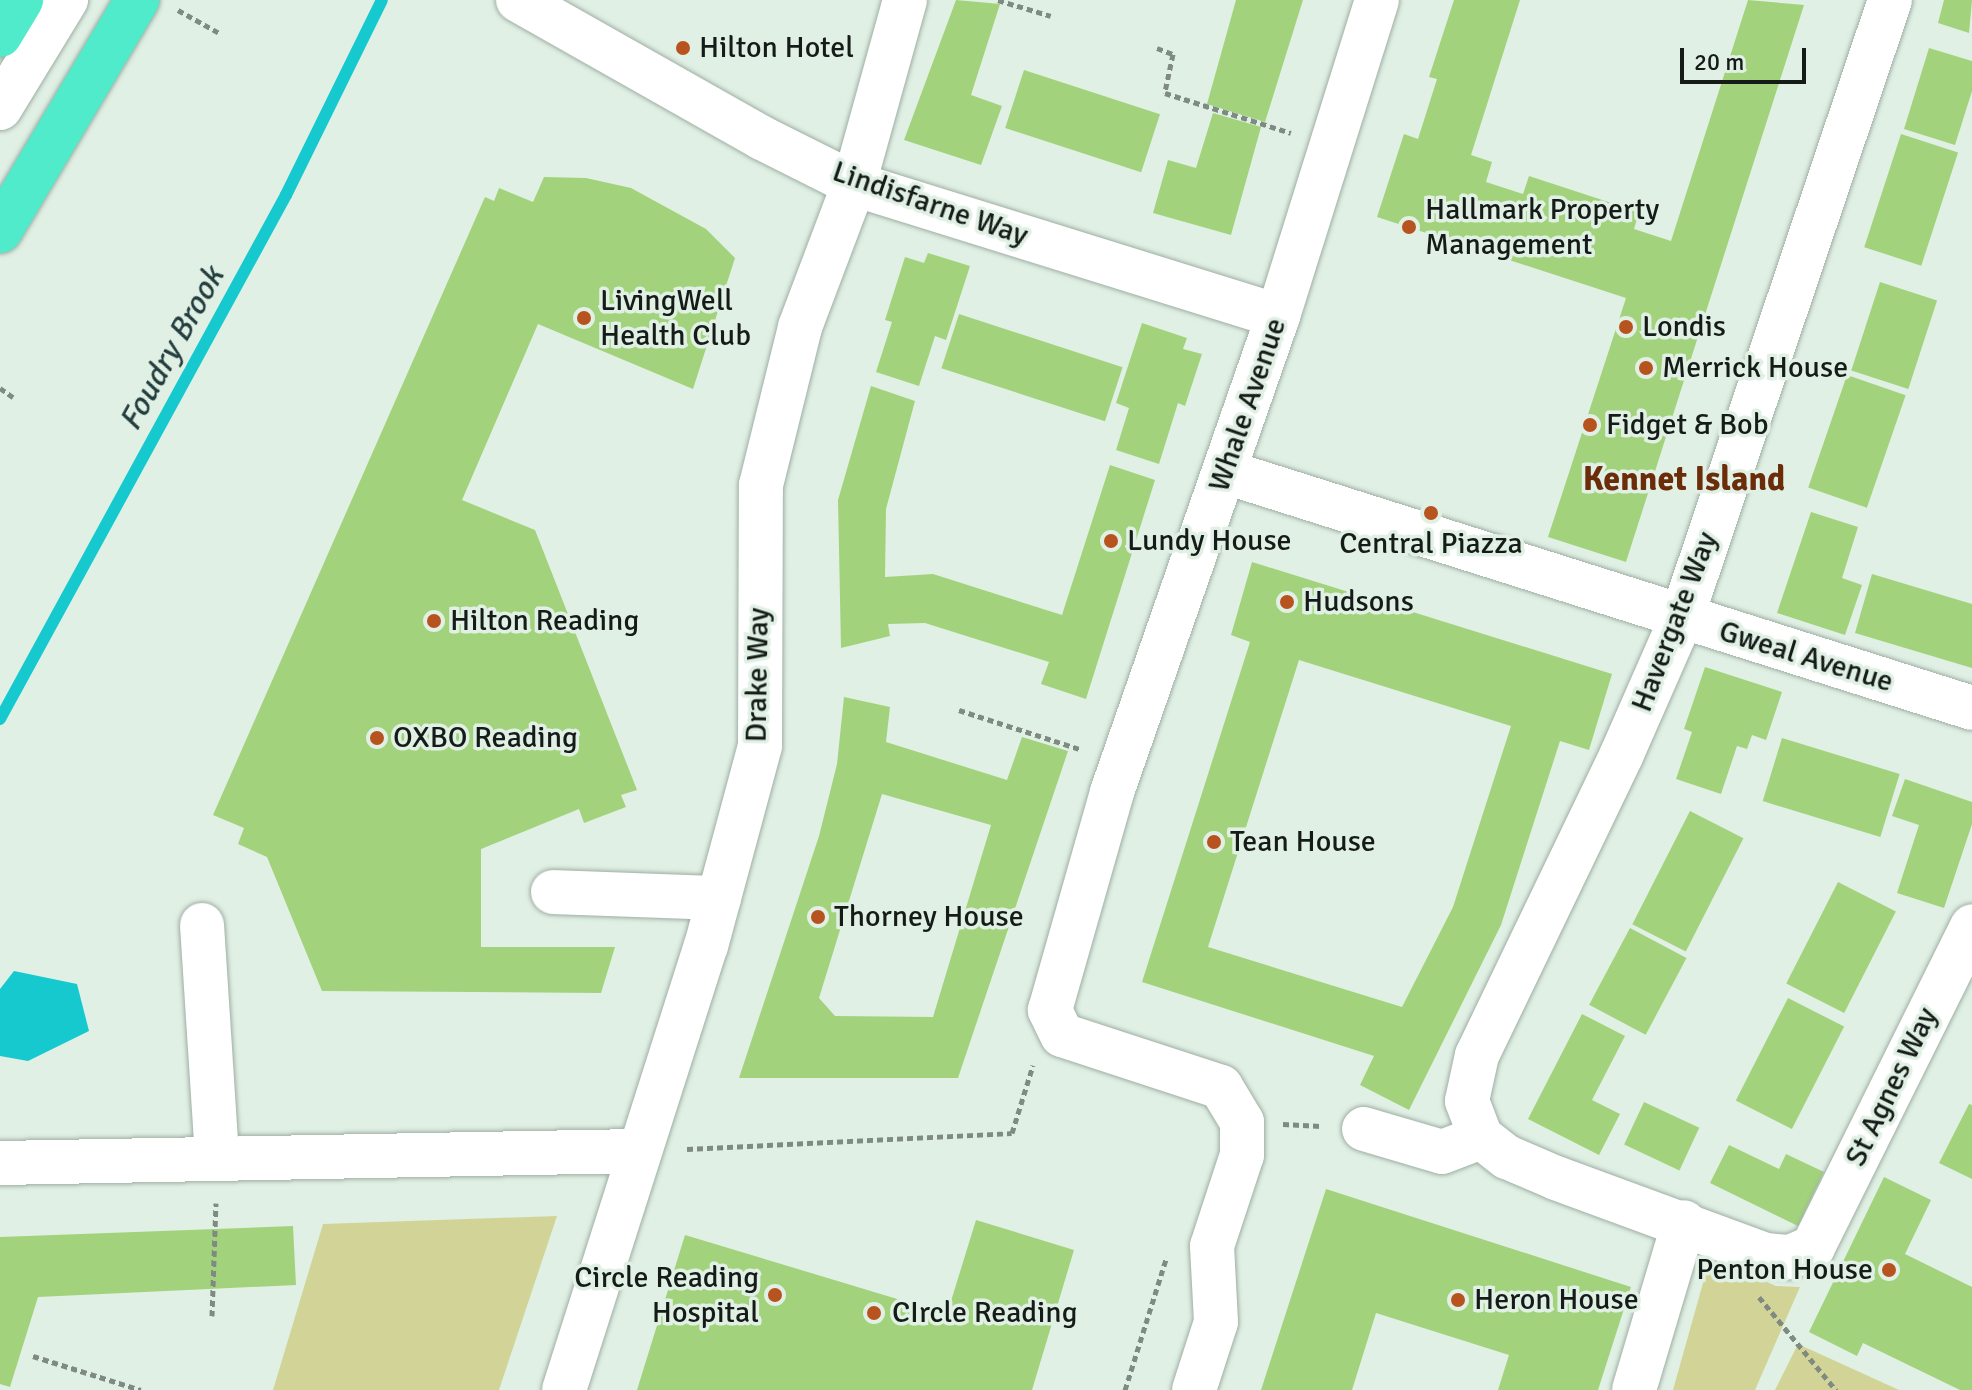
<!DOCTYPE html>
<style>
body{margin:0}
#map{position:relative;width:1972px;height:1390px;overflow:hidden;background:#e0f0e4;font-family:Signika,sans-serif}
div>[style]{position:absolute}
.green>*{inset:0;background:#d1d496}
.water>*{inset:0;background:#16c9ce}
.stream>*{height:12px;margin:-6px;padding:0 6px;transform-origin:6px;border-radius:6px;background:#16c9ce}
.building>*{inset:0;background:#a2d37c;transform-origin:0 0}
.path>*{height:5px;margin-top:-2.5px;transform-origin:0;background:repeating-linear-gradient(90deg,#7f8b82 0 6px,transparent 0 10px)}
.roads{filter:drop-shadow(0 0 2px #9faea4) drop-shadow(0 0 2px #9faea4)}
.minor>*{height:44px;margin:-22px;padding:0 22px;transform-origin:22px;border-radius:22px;background:#fff}
.highway>*{height:44px;margin:-22px;padding:0 22px;transform-origin:22px;border-radius:22px;background:#4febcb}
.dots>*{width:22px;height:22px;translate:-50% -50%;box-sizing:border-box;border:4px solid #e0f0e4;border-radius:50%}
span{translate:-50% -50%;white-space:nowrap;text-align:center;line-height:1.15;-webkit-text-stroke:7px #e0f0e4;paint-order:stroke}
.poi-label{font-size:30px;color:#151b17}
.left{translate:0 -50%;text-align:left}
.right{translate:-100% -50%;text-align:right}
.street-label{font-size:30px;color:#151b17}
.water-label{font-size:32px;color:#233d3e;font-style:italic}
.quarter-label{font-size:34px;color:#6b2c0a;font-weight:700}
.scale{position:absolute;left:1680px;top:48px;width:126px;height:36px;box-sizing:border-box;border:4px solid #151b17;border-top:0;padding-left:10px;font-size:24px;line-height:28px;white-space:nowrap;color:#151b17;-webkit-text-stroke:6px #e0f0e4;paint-order:stroke}
</style>
<div id="map">
<div class="green">
<div style="clip-path:polygon(557px 1216px,499px 1390px,273px 1390px,323px 1224px)"></div>
<div style="clip-path:polygon(1710px 1258px,1776px 1286px,1800px 1287px,1755px 1390px,1673px 1390px)"></div>
<div style="clip-path:polygon(1798px 1344px,1899px 1390px,1775px 1390px)"></div>
</div>
<div class="water">
<div style="clip-path:polygon(14px 971px,77px 984px,89px 1031px,28px 1061px,0 1056px,0 989px)"></div>
</div>
<div class="stream">
<div style="left:0;top:719px;width:597px;rotate:-61.37deg"></div>
<div style="left:286px;top:195px;width:217px;rotate:-63.8deg"></div>
</div>
<div class="building">
<div style="clip-path:polygon(956px 0,1000px 4px,971px 95px,1002px 106px,981px 165px,904px 140px)"></div>
<div style="clip-path:polygon(1236px 0,1303px 0,1265px 122px,1207px 104px)"></div>
<div style="clip-path:polygon(1454px 0,1520px 0,1471px 155px,1492px 162px,1486px 182px,1523px 194px,1529px 176px,1639px 212px,1634px 229px,1671px 241px,1748px 0,1804px 5px,1626px 562px,1548px 537px,1626px 298px,1377px 217px,1404px 134px,1418px 139px,1437px 79px,1429px 77px)"></div>
<div style="clip-path:polygon(1944px 0,1972px 0,1969px 33px,1938px 23px)"></div>
<div style="clip-path:polygon(1929px 48px,1972px 61px,1972px 91px,1955px 145px,1904px 129px)"></div>
<div style="left:1024px;top:70px;width:143px;height:61px;rotate:18deg"></div>
<div style="clip-path:polygon(1213px 113px,1261px 127px,1231px 235px,1153px 213px,1168px 160px,1196px 168px)"></div>
<div style="left:1901px;top:134px;width:60px;height:119px;rotate:18deg"></div>
<div style="clip-path:polygon(544px 177px,586px 178px,631px 188px,706px 229px,735px 258px,693px 389px,538px 324px,462px 500px,535px 530px,637px 790px,621px 795px,626px 807px,584px 823px,579px 809px,481px 849px,481px 947px,615px 947px,601px 993px,322px 991px,267px 857px,238px 844px,244px 828px,213px 815px,485px 197px,494px 201px,499px 188px,533px 202px)"></div>
<div style="clip-path:polygon(928px 253px,970px 266px,946px 340px,935px 336px,919px 386px,876px 372px,892px 322px,885px 320px,905px 257px,924px 263px)"></div>
<div style="left:1880px;top:282px;width:60px;height:93px;rotate:18deg"></div>
<div style="left:959px;top:314px;width:172px;height:57px;rotate:18deg"></div>
<div style="clip-path:polygon(1142px 323px,1187px 338px,1183px 349px,1202px 354px,1185px 406px,1178px 403px,1159px 464px,1116px 450px,1129px 408px,1116px 403px)"></div>
<div style="left:1847px;top:375px;width:62px;height:119px;rotate:19deg"></div>
<div style="clip-path:polygon(871px 386px,915px 401px,886px 509px,885px 577px,933px 574px,1062px 615px,1110px 465px,1155px 480px,1086px 699px,1041px 684px,1049px 662px,925px 623px,888px 624px,890px 636px,841px 648px,838px 500px)"></div>
<div style="clip-path:polygon(1811px 512px,1858px 527px,1842px 578px,1862px 585px,1845px 635px,1777px 613px)"></div>
<div style="clip-path:polygon(evenodd,1252px 562px,1612px 674px,1589px 750px,1560px 741px,1501px 925px,1409px 1110px,1360px 1085px,1374px 1056px,1142px 982px,1250px 642px,1231px 635px,1252px 562px,1299px 660px,1511px 726px,1453px 907px,1402px 1007px,1208px 947px,1299px 660px)"></div>
<div style="clip-path:polygon(1872px 574px,1972px 604px,1972px 668px,1855px 633px)"></div>
<div style="clip-path:polygon(1705px 667px,1782px 692px,1766px 740px,1752px 735px,1747px 749px,1737px 746px,1721px 794px,1676px 779px,1692px 732px,1684px 729px)"></div>
<div style="clip-path:polygon(evenodd,844px 697px,890px 707px,886px 742px,1007px 780px,1022px 737px,1068px 751px,958px 1078px,739px 1078px,819px 836px,837px 764px,844px 697px,882px 794px,991px 825px,933px 1017px,835px 1016px,819px 998px,882px 794px)"></div>
<div style="left:1782px;top:738px;width:123px;height:66px;rotate:17deg"></div>
<div style="clip-path:polygon(1905px 779px,1972px 802px,1972px 824px,1944px 908px,1897px 893px,1919px 825px,1892px 816px)"></div>
<div style="left:1690px;top:811px;width:60px;height:127px;rotate:27deg"></div>
<div style="left:1838px;top:882px;width:65px;height:114px;rotate:27deg"></div>
<div style="left:1630px;top:928px;width:64px;height:87px;rotate:28deg"></div>
<div style="left:1788px;top:998px;width:63px;height:115px;rotate:27deg"></div>
<div style="clip-path:polygon(1582px 1014px,1625px 1036px,1592px 1100px,1620px 1114px,1599px 1155px,1528px 1119px)"></div>
<div style="left:1644px;top:1102px;width:61px;height:47px;rotate:25deg"></div>
<div style="clip-path:polygon(1969px 1104px,1972px 1105px,1972px 1179px,1939px 1163px)"></div>
<div style="clip-path:polygon(1729px 1145px,1779px 1169px,1786px 1154px,1824px 1172px,1798px 1226px,1710px 1183px)"></div>
<div style="clip-path:polygon(1884px 1177px,1931px 1200px,1905px 1254px,1972px 1287px,1972px 1390px,1960px 1390px,1863px 1343px,1857px 1356px,1809px 1332px)"></div>
<div style="clip-path:polygon(1326px 1189px,1631px 1287px,1598px 1390px,1498px 1390px,1509px 1355px,1376px 1313px,1352px 1390px,1261px 1390px)"></div>
<div style="clip-path:polygon(976px 1220px,1074px 1250px,1032px 1390px,637px 1390px,685px 1235px,947px 1314px)"></div>
<div style="clip-path:polygon(293px 1226px,296px 1285px,38px 1297px,10px 1387px,0 1384px,0 1237px)"></div>
</div>
<div class="path">
<div style="left:998px;top:0;width:55px;rotate:16.8deg"></div>
<div style="left:178px;top:10px;width:49px;rotate:29.2deg"></div>
<div style="left:1157px;top:48px;width:17px;rotate:21deg"></div>
<div style="left:1173px;top:54px;width:40px;rotate:102deg"></div>
<div style="left:1165px;top:93px;width:132px;rotate:17.6deg"></div>
<div style="left:0;top:388px;width:16px;rotate:35deg"></div>
<div style="left:959px;top:710px;width:127px;rotate:17.9deg"></div>
<div style="left:1283px;top:1124px;width:38px;rotate:3deg"></div>
<div style="left:687px;top:1149px;width:325px;rotate:-2.8deg"></div>
<div style="left:1012px;top:1133px;width:71px;rotate:-72.8deg"></div>
<div style="left:1759px;top:1297px;width:121px;rotate:50.4deg"></div>
<div style="left:212px;top:1316px;width:113px;rotate:-88deg"></div>
<div style="left:33px;top:1356px;width:113px;rotate:17.5deg"></div>
<div style="left:1125px;top:1390px;width:140px;rotate:-72.6deg"></div>
</div>
<div class="roads">
<div class="minor">
<div style="left:518px;top:0;width:280px;rotate:29.5deg"></div>
<div style="left:762px;top:138px;width:103px;rotate:26.6deg"></div>
<div style="left:854px;top:184px;width:444px;rotate:17.3deg"></div>
<div style="left:1890px;top:0;width:651px;rotate:108.63deg"></div>
<div style="left:1682px;top:617px;width:150px;rotate:113.7deg"></div>
<div style="left:1622px;top:754px;width:334px;rotate:115.7deg"></div>
<div style="left:1477px;top:1055px;width:47px;rotate:102.3deg"></div>
<div style="left:1467px;top:1101px;width:39px;rotate:69deg"></div>
<div style="left:1481px;top:1137px;width:33px;rotate:38deg"></div>
<div style="left:1507px;top:1157px;width:53px;rotate:23.2deg"></div>
<div style="left:1556px;top:1178px;width:223px;rotate:20.2deg"></div>
<div style="left:1765px;top:1255px;width:25px;rotate:5deg"></div>
<div style="left:1790px;top:1257px;width:25px;rotate:-23deg"></div>
<div style="left:1813px;top:1247px;width:358px;rotate:-63.6deg"></div>
<div style="left:0;top:108px;width:127px;rotate:-58.6deg"></div>
<div style="left:1226px;top:472px;width:782px;rotate:17.55deg"></div>
<div style="left:553px;top:892px;width:166px;rotate:2.1deg"></div>
<div style="left:202px;top:925px;width:233px;rotate:86.3deg"></div>
<div style="left:1364px;top:1129px;width:81px;rotate:16.4deg"></div>
<div style="left:1442px;top:1152px;width:42px;rotate:-21deg"></div>
<div style="left:0;top:1163px;width:638px;rotate:-1.08deg"></div>
<div style="left:564px;top:1390px;width:466px;rotate:-72.3deg"></div>
<div style="left:706px;top:946px;width:207px;rotate:-74.9deg"></div>
<div style="left:760px;top:746px;width:261px;rotate:-89.8deg"></div>
<div style="left:761px;top:485px;width:163px;rotate:-76.1deg"></div>
<div style="left:800px;top:327px;width:153px;rotate:-69.3deg"></div>
<div style="left:854px;top:184px;width:191px;rotate:-74.5deg"></div>
<div style="left:1194px;top:1390px;width:71px;rotate:-72.1deg"></div>
<div style="left:1216px;top:1322px;width:76px;rotate:-93deg"></div>
<div style="left:1212px;top:1246px;width:96px;rotate:-71.8deg"></div>
<div style="left:1242px;top:1155px;width:33px;rotate:-90deg"></div>
<div style="left:1242px;top:1122px;width:41px;rotate:-121deg"></div>
<div style="left:1221px;top:1087px;width:167px;rotate:-161.9deg"></div>
<div style="left:1062px;top:1035px;width:28px;rotate:-116deg"></div>
<div style="left:1050px;top:1010px;width:227px;rotate:-74.1deg"></div>
<div style="left:1112px;top:792px;width:504px;rotate:-70.77deg"></div>
<div style="left:1278px;top:316px;width:331px;rotate:-72.6deg"></div>
<div style="left:1634px;top:1390px;width:175px;rotate:-73.4deg"></div>
</div>
<div class="highway">
<div style="left:0;top:35px;width:41px;rotate:-59deg"></div>
<div style="left:0;top:231px;width:269px;rotate:-59.3deg"></div>
</div>
</div>
<div class="dots">
<div style="left:683px;top:48px;background:#b7531f"></div>
<div style="left:1409px;top:227px;background:#b7531f"></div>
<div style="left:584px;top:318px;background:#b7531f"></div>
<div style="left:1626px;top:327px;background:#b7531f"></div>
<div style="left:1646px;top:368px;background:#b7531f"></div>
<div style="left:1590px;top:425px;background:#b7531f"></div>
<div style="left:1431px;top:513px;background:#b7531f"></div>
<div style="left:1111px;top:541px;background:#b7531f"></div>
<div style="left:1287px;top:602px;background:#b7531f"></div>
<div style="left:434px;top:621px;background:#b7531f"></div>
<div style="left:377px;top:738px;background:#b7531f"></div>
<div style="left:1214px;top:842px;background:#b7531f"></div>
<div style="left:818px;top:917px;background:#b7531f"></div>
<div style="left:1889px;top:1270px;background:#b7531f"></div>
<div style="left:775px;top:1295px;background:#b7531f"></div>
<div style="left:1458px;top:1300px;background:#b7531f"></div>
<div style="left:874px;top:1313px;background:#b7531f"></div>
</div>
<div class="poi-label">
<span class="left" style="left:699px;top:48px">Hilton Hotel</span>
<span class="left" style="left:1425px;top:227px">Hallmark Property<br>Management</span>
<span class="left" style="left:600px;top:318px">LivingWell<br>Health Club</span>
<span class="left" style="left:1642px;top:327px">Londis</span>
<span class="left" style="left:1662px;top:368px">Merrick House</span>
<span class="left" style="left:1606px;top:425px">Fidget &amp; Bob</span>
<span class="left" style="left:1127px;top:541px">Lundy House</span>
<span style="left:1431px;top:544px">Central Piazza</span>
<span class="left" style="left:1303px;top:602px">Hudsons</span>
<span class="left" style="left:450px;top:621px">Hilton Reading</span>
<span class="left" style="left:393px;top:738px">OXBO Reading</span>
<span class="left" style="left:1230px;top:842px">Tean House</span>
<span class="left" style="left:834px;top:917px">Thorney House</span>
<span class="right" style="left:1873px;top:1270px">Penton House</span>
<span class="right" style="left:759px;top:1295px">Circle Reading<br>Hospital</span>
<span class="left" style="left:1474px;top:1300px">Heron House</span>
<span class="left" style="left:892px;top:1313px">CIrcle Reading</span>
</div>
<div class="street-label">
<span style="left:930px;top:204px;rotate:19deg">Lindisfarne Way</span>
<span style="left:1248px;top:405px;rotate:-71deg">Whale Avenue</span>
<span style="left:1675px;top:622px;rotate:-69deg">Havergate Way</span>
<span style="left:1806px;top:657px;rotate:17deg">Gweal Avenue</span>
<span style="left:758px;top:675px;rotate:-89deg">Drake Way</span>
<span style="left:1892px;top:1087px;rotate:-64deg">St Agnes Way</span>
</div>
<div class="water-label">
<span style="left:172px;top:349px;rotate:-61deg">Foudry Brook</span>
</div>
<div class="quarter-label">
<span style="left:1684px;top:480px">Kennet Island</span>
</div>
<div class="scale">20 m</div>
</div>
